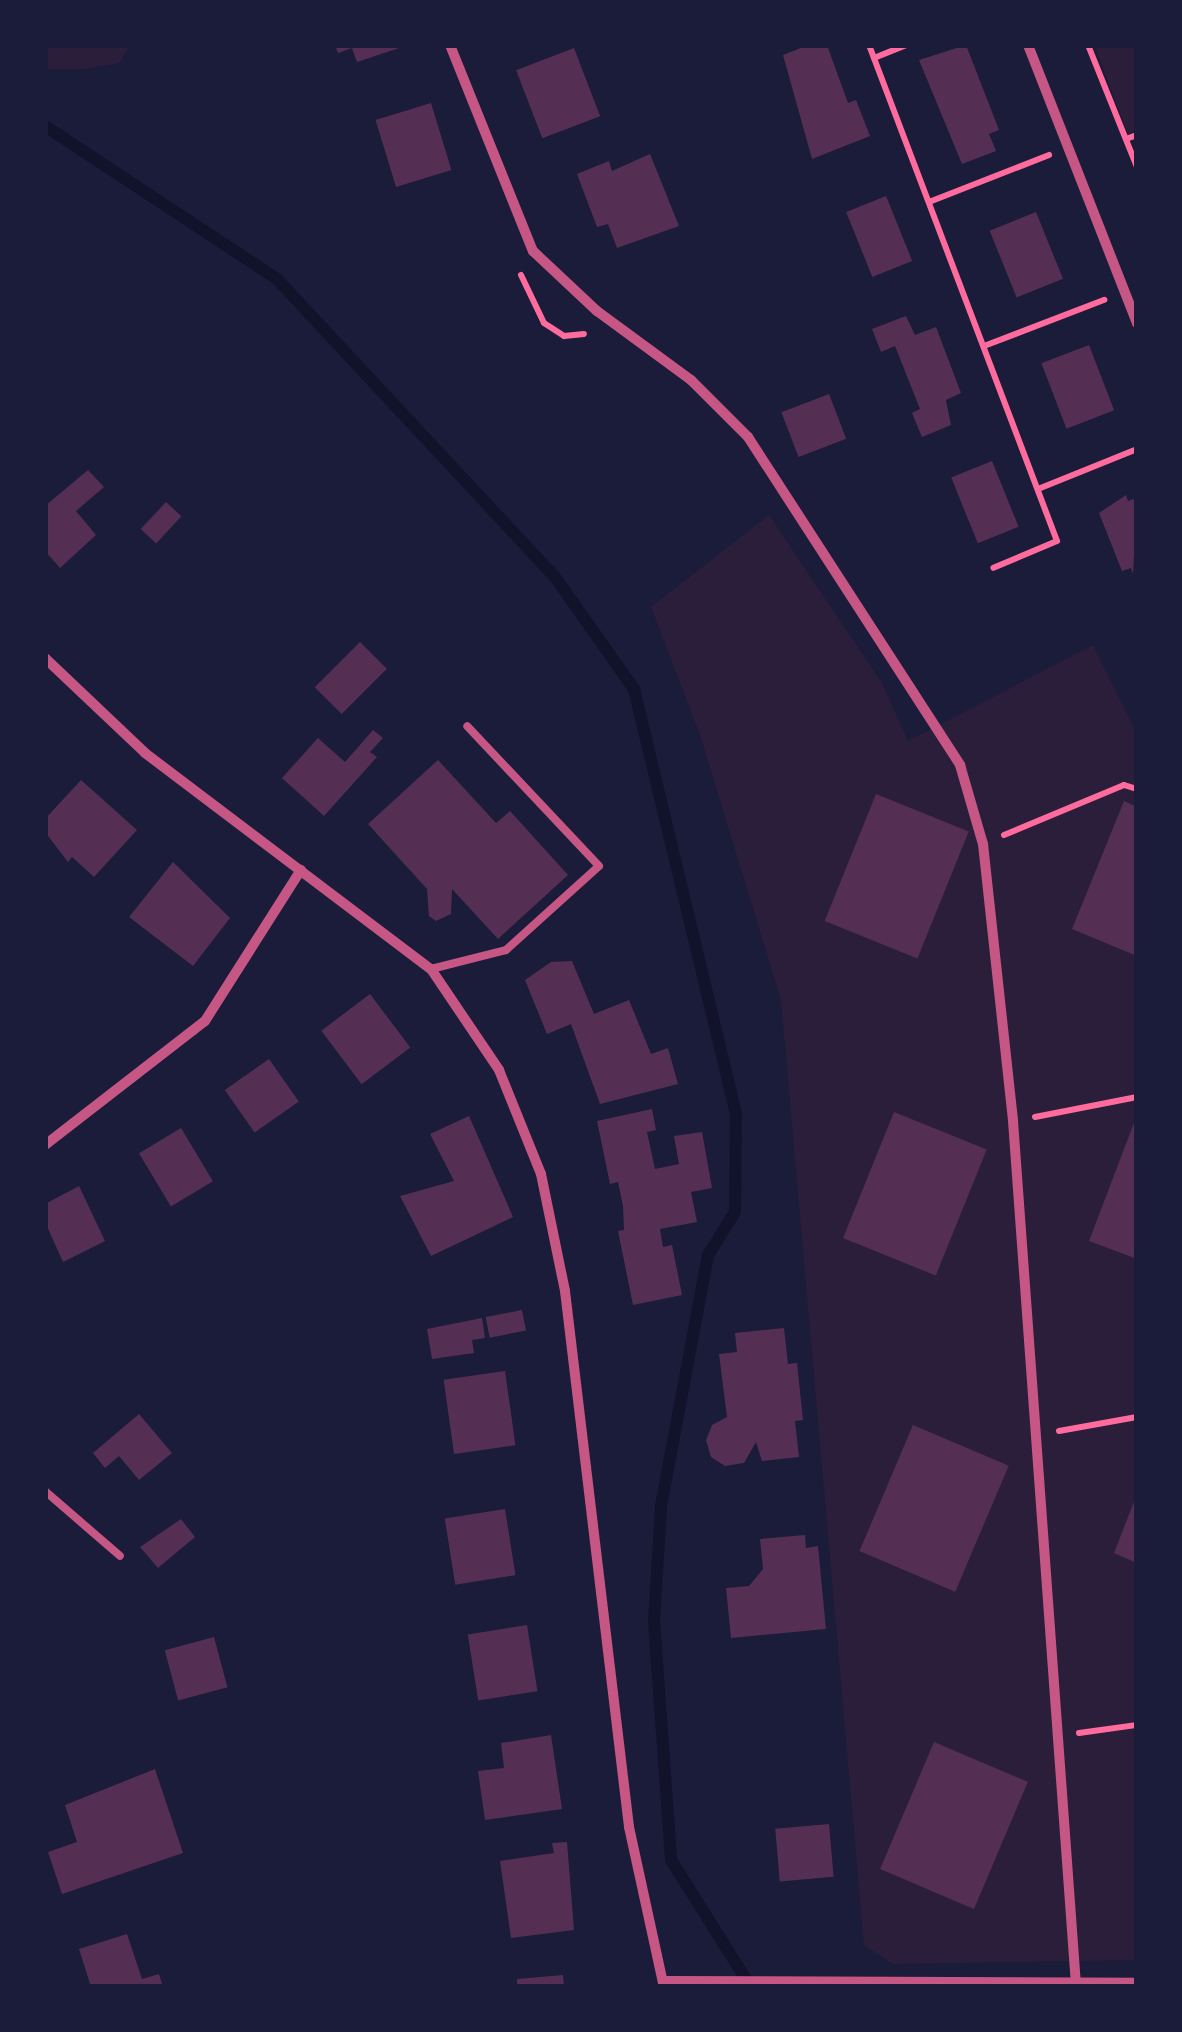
<!DOCTYPE html>
<style>
body{margin:0}
#map{position:relative;width:1182px;height:2032px;overflow:hidden;background:#1b1b3a;font-family:Poppins,sans-serif}
div>[style]{position:absolute}
.green>*{inset:0;background:#2a1e3b}
.stream>*{height:12px;margin:-6px;padding:0 6px;transform-origin:6px;border-radius:6px;background:#12122b}
.building>*{inset:0;background:#542f53;transform-origin:0 0}
.path>*{height:6px;margin:-3px;padding:0 3px;transform-origin:3px;border-radius:3px;background:#ff6b9d}
.service>*{height:8px;margin:-4px;padding:0 4px;transform-origin:4px;border-radius:4px;background:#c65784}
.minor>*{height:10px;margin:-5px;padding:0 5px;transform-origin:5px;border-radius:5px;background:#c65784}
span{translate:-50% -50%;white-space:nowrap;text-align:center;line-height:1.15;-webkit-text-stroke:10px #1b1b3a;paint-order:stroke}
.frame{position:absolute;inset:0;border:48px solid #1b1b3a;pointer-events:none}
</style>
<div id="map">
<div class="green">
<div style="clip-path:polygon(45px 45px,130px 45px,120px 63px,84px 69px,45px 69px)"></div>
<div style="clip-path:polygon(1094px 45px,1137px 45px,1137px 130px,1128px 134px)"></div>
<div style="clip-path:polygon(769px 515px,882px 683px,908px 741px,1093px 645px,1137px 734px,1137px 1960px,893px 1964px,864px 1945px,781px 1000px,700px 735px,651px 607px)"></div>
</div>
<div class="stream">
<div style="left:45px;top:126px;width:278px;rotate:33.4deg"></div>
<div style="left:277px;top:279px;width:408px;rotate:47deg"></div>
<div style="left:555px;top:577px;width:137px;rotate:54.8deg"></div>
<div style="left:634px;top:689px;width:438px;rotate:76.5deg"></div>
<div style="left:736px;top:1115px;width:97px;rotate:90.6deg"></div>
<div style="left:735px;top:1212px;width:51px;rotate:122.1deg"></div>
<div style="left:708px;top:1255px;width:256px;rotate:100.6deg"></div>
<div style="left:661px;top:1507px;width:114px;rotate:93.5deg"></div>
<div style="left:654px;top:1621px;width:240px;rotate:85.9deg"></div>
<div style="left:671px;top:1860px;width:150px;rotate:57.8deg"></div>
</div>
<div class="building">
<div style="clip-path:polygon(335px 45px,404px 45px,405px 46px,357px 62px,352px 48px,338px 53px)"></div>
<div style="clip-path:polygon(808px 45px,827px 45px,848px 103px,856px 100px,870px 136px,812px 159px,783px 55px)"></div>
<div style="clip-path:polygon(966px 45px,999px 130px,989px 134px,996px 151px,962px 164px,919px 60px)"></div>
<div style="left:574px;top:48px;width:73px;height:62px;rotate:69deg"></div>
<div style="left:431px;top:103px;width:70px;height:58px;rotate:73deg"></div>
<div style="clip-path:polygon(650px 154px,679px 226px,617px 248px,608px 224px,597px 227px,577px 174px,609px 161px,612px 171px)"></div>
<div style="left:886px;top:196px;width:70px;height:43px;rotate:68deg"></div>
<div style="left:1036px;top:212px;width:72px;height:50px;rotate:68deg"></div>
<div style="clip-path:polygon(906px 316px,915px 335px,936px 327px,961px 393px,946px 400px,951px 425px,922px 437px,912px 413px,920px 409px,895px 346px,881px 352px,872px 329px)"></div>
<div style="left:1089px;top:345px;width:70px;height:51px;rotate:69deg"></div>
<div style="left:829px;top:394px;width:48px;height:51px;rotate:69deg"></div>
<div style="left:992px;top:461px;width:71px;height:44px;rotate:68deg"></div>
<div style="clip-path:polygon(88px 470px,104px 487px,76px 511px,96px 535px,60px 568px,45px 551px,45px 506px)"></div>
<div style="clip-path:polygon(1126px 495px,1128px 501px,1137px 498px,1133px 574px,1131px 568px,1122px 571px,1099px 513px)"></div>
<div style="left:166px;top:502px;width:21px;height:37px;rotate:43deg"></div>
<div style="left:360px;top:642px;width:38px;height:64px;rotate:45deg"></div>
<div style="clip-path:polygon(373px 730px,383px 738px,370px 752px,377px 757px,324px 816px,282px 778px,318px 738px,345px 762px)"></div>
<div style="clip-path:polygon(438px 760px,496px 823px,510px 811px,568px 875px,498px 939px,452px 889px,451px 914px,436px 921px,429px 916px,427px 889px,368px 824px)"></div>
<div style="clip-path:polygon(81px 780px,137px 830px,94px 877px,72px 857px,68px 862px,45px 832px,45px 819px)"></div>
<div style="left:876px;top:794px;width:100px;height:137px;rotate:22deg"></div>
<div style="clip-path:polygon(1124px 801px,1137px 807px,1137px 956px,1072px 929px)"></div>
<div style="clip-path:polygon(173px 862px,230px 918px,193px 966px,129px 917px)"></div>
<div style="clip-path:polygon(572px 961px,594px 1014px,629px 1000px,651px 1054px,668px 1048px,678px 1084px,600px 1104px,571px 1024px,547px 1034px,525px 980px,551px 962px)"></div>
<div style="left:370px;top:994px;width:67px;height:61px;rotate:53deg"></div>
<div style="left:269px;top:1059px;width:52px;height:54px;rotate:55deg"></div>
<div style="clip-path:polygon(652px 1109px,656px 1130px,647px 1132px,655px 1169px,679px 1164px,674px 1136px,702px 1132px,712px 1188px,691px 1192px,697px 1222px,660px 1229px,663px 1247px,672px 1245px,682px 1295px,633px 1305px,618px 1231px,624px 1230px,623px 1206px,618px 1182px,610px 1184px,597px 1121px)"></div>
<div style="left:894px;top:1112px;width:100px;height:136px;rotate:22deg"></div>
<div style="clip-path:polygon(1137px 1115px,1137px 1259px,1089px 1241px)"></div>
<div style="clip-path:polygon(469px 1116px,513px 1217px,431px 1256px,400px 1196px,454px 1181px,430px 1134px)"></div>
<div style="left:181px;top:1128px;width:62px;height:49px;rotate:59deg"></div>
<div style="clip-path:polygon(79px 1186px,105px 1241px,63px 1262px,45px 1222px,45px 1204px)"></div>
<div style="left:522px;top:1310px;width:21px;height:37px;rotate:79deg"></div>
<div style="clip-path:polygon(482px 1318px,485px 1338px,472px 1340px,474px 1353px,432px 1359px,427px 1329px)"></div>
<div style="clip-path:polygon(784px 1328px,788px 1364px,797px 1363px,803px 1420px,795px 1421px,799px 1457px,762px 1461px,756px 1442px,744px 1463px,725px 1466px,711px 1457px,706px 1440px,712px 1425px,727px 1417px,719px 1354px,737px 1352px,735px 1333px)"></div>
<div style="left:505px;top:1371px;width:75px;height:62px;rotate:82deg"></div>
<div style="clip-path:polygon(139px 1414px,172px 1453px,139px 1480px,119px 1456px,105px 1468px,93px 1453px)"></div>
<div style="left:913px;top:1425px;width:104px;height:137px;rotate:23deg"></div>
<div style="clip-path:polygon(1137px 1494px,1137px 1563px,1114px 1553px)"></div>
<div style="left:505px;top:1509px;width:67px;height:61px;rotate:81deg"></div>
<div style="clip-path:polygon(181px 1519px,195px 1537px,158px 1568px,140px 1547px)"></div>
<div style="clip-path:polygon(805px 1535px,806px 1548px,818px 1546px,826px 1629px,731px 1638px,726px 1588px,749px 1586px,763px 1569px,760px 1539px)"></div>
<div style="left:527px;top:1625px;width:67px;height:60px;rotate:81deg"></div>
<div style="left:214px;top:1637px;width:52px;height:51px;rotate:75deg"></div>
<div style="clip-path:polygon(551px 1735px,562px 1809px,485px 1820px,478px 1771px,504px 1768px,501px 1743px)"></div>
<div style="left:934px;top:1742px;width:102px;height:138px;rotate:23deg"></div>
<div style="clip-path:polygon(155px 1769px,183px 1853px,62px 1894px,48px 1852px,77px 1842px,65px 1805px)"></div>
<div style="left:829px;top:1824px;width:53px;height:54px;rotate:85deg"></div>
<div style="clip-path:polygon(567px 1842px,574px 1930px,511px 1938px,500px 1861px,554px 1853px,552px 1843px)"></div>
<div style="clip-path:polygon(127px 1934px,142px 1979px,159px 1974px,163px 1987px,91px 1987px,79px 1949px)"></div>
<div style="clip-path:polygon(563px 1975px,564px 1987px,517px 1987px,517px 1979px)"></div>
</div>
<div class="path">
<div style="left:869px;top:45px;width:530px;rotate:69.24deg"></div>
<div style="left:1057px;top:541px;width:69px;rotate:157.1deg"></div>
<div style="left:1088px;top:45px;width:131px;rotate:68.1deg"></div>
<div style="left:874px;top:58px;width:35px;rotate:-22deg"></div>
<div style="left:1126px;top:139px;width:12px;rotate:-20deg"></div>
<div style="left:929px;top:202px;width:129px;rotate:-21.4deg"></div>
<div style="left:521px;top:275px;width:53px;rotate:64.4deg"></div>
<div style="left:544px;top:323px;width:24px;rotate:33deg"></div>
<div style="left:564px;top:336px;width:20px;rotate:-6deg"></div>
<div style="left:984px;top:346px;width:129px;rotate:-21deg"></div>
<div style="left:1038px;top:489px;width:107px;rotate:-22deg"></div>
<div style="left:1004px;top:835px;width:130px;rotate:-22.6deg"></div>
<div style="left:1124px;top:785px;width:14px;rotate:17deg"></div>
<div style="left:1035px;top:1117px;width:104px;rotate:-11.1deg"></div>
<div style="left:1059px;top:1431px;width:79px;rotate:-10.2deg"></div>
<div style="left:1079px;top:1733px;width:59px;rotate:-7.9deg"></div>
</div>
<div class="service">
<div style="left:431px;top:969px;width:77px;rotate:-14.2deg"></div>
<div style="left:506px;top:950px;width:125px;rotate:-42.1deg"></div>
<div style="left:599px;top:866px;width:192px;rotate:-133.3deg"></div>
<div style="left:45px;top:1491px;width:99px;rotate:40.9deg"></div>
</div>
<div class="minor">
<div style="left:450px;top:45px;width:222px;rotate:68.1deg"></div>
<div style="left:533px;top:251px;width:88px;rotate:43.2deg"></div>
<div style="left:597px;top:311px;width:117px;rotate:36.3deg"></div>
<div style="left:691px;top:380px;width:81px;rotate:45deg"></div>
<div style="left:748px;top:437px;width:391px;rotate:57.1deg"></div>
<div style="left:960px;top:765px;width:82px;rotate:73.8deg"></div>
<div style="left:983px;top:844px;width:279px;rotate:83.8deg"></div>
<div style="left:1013px;top:1121px;width:866px;rotate:85.83deg"></div>
<div style="left:1028px;top:45px;width:299px;rotate:68.6deg"></div>
<div style="left:45px;top:658px;width:138px;rotate:43.5deg"></div>
<div style="left:145px;top:753px;width:358px;rotate:37.1deg"></div>
<div style="left:431px;top:969px;width:122px;rotate:56deg"></div>
<div style="left:499px;top:1070px;width:112px;rotate:68deg"></div>
<div style="left:541px;top:1174px;width:119px;rotate:78.4deg"></div>
<div style="left:565px;top:1291px;width:540px;rotate:83.19deg"></div>
<div style="left:629px;top:1827px;width:164px;rotate:77.7deg"></div>
<div style="left:45px;top:1145px;width:202px;rotate:-37.8deg"></div>
<div style="left:205px;top:1021px;width:179px;rotate:-57.6deg"></div>
<div style="left:663px;top:1981px;width:474px;rotate:0.2deg"></div>
</div>
<div class="frame"></div>
</div>
